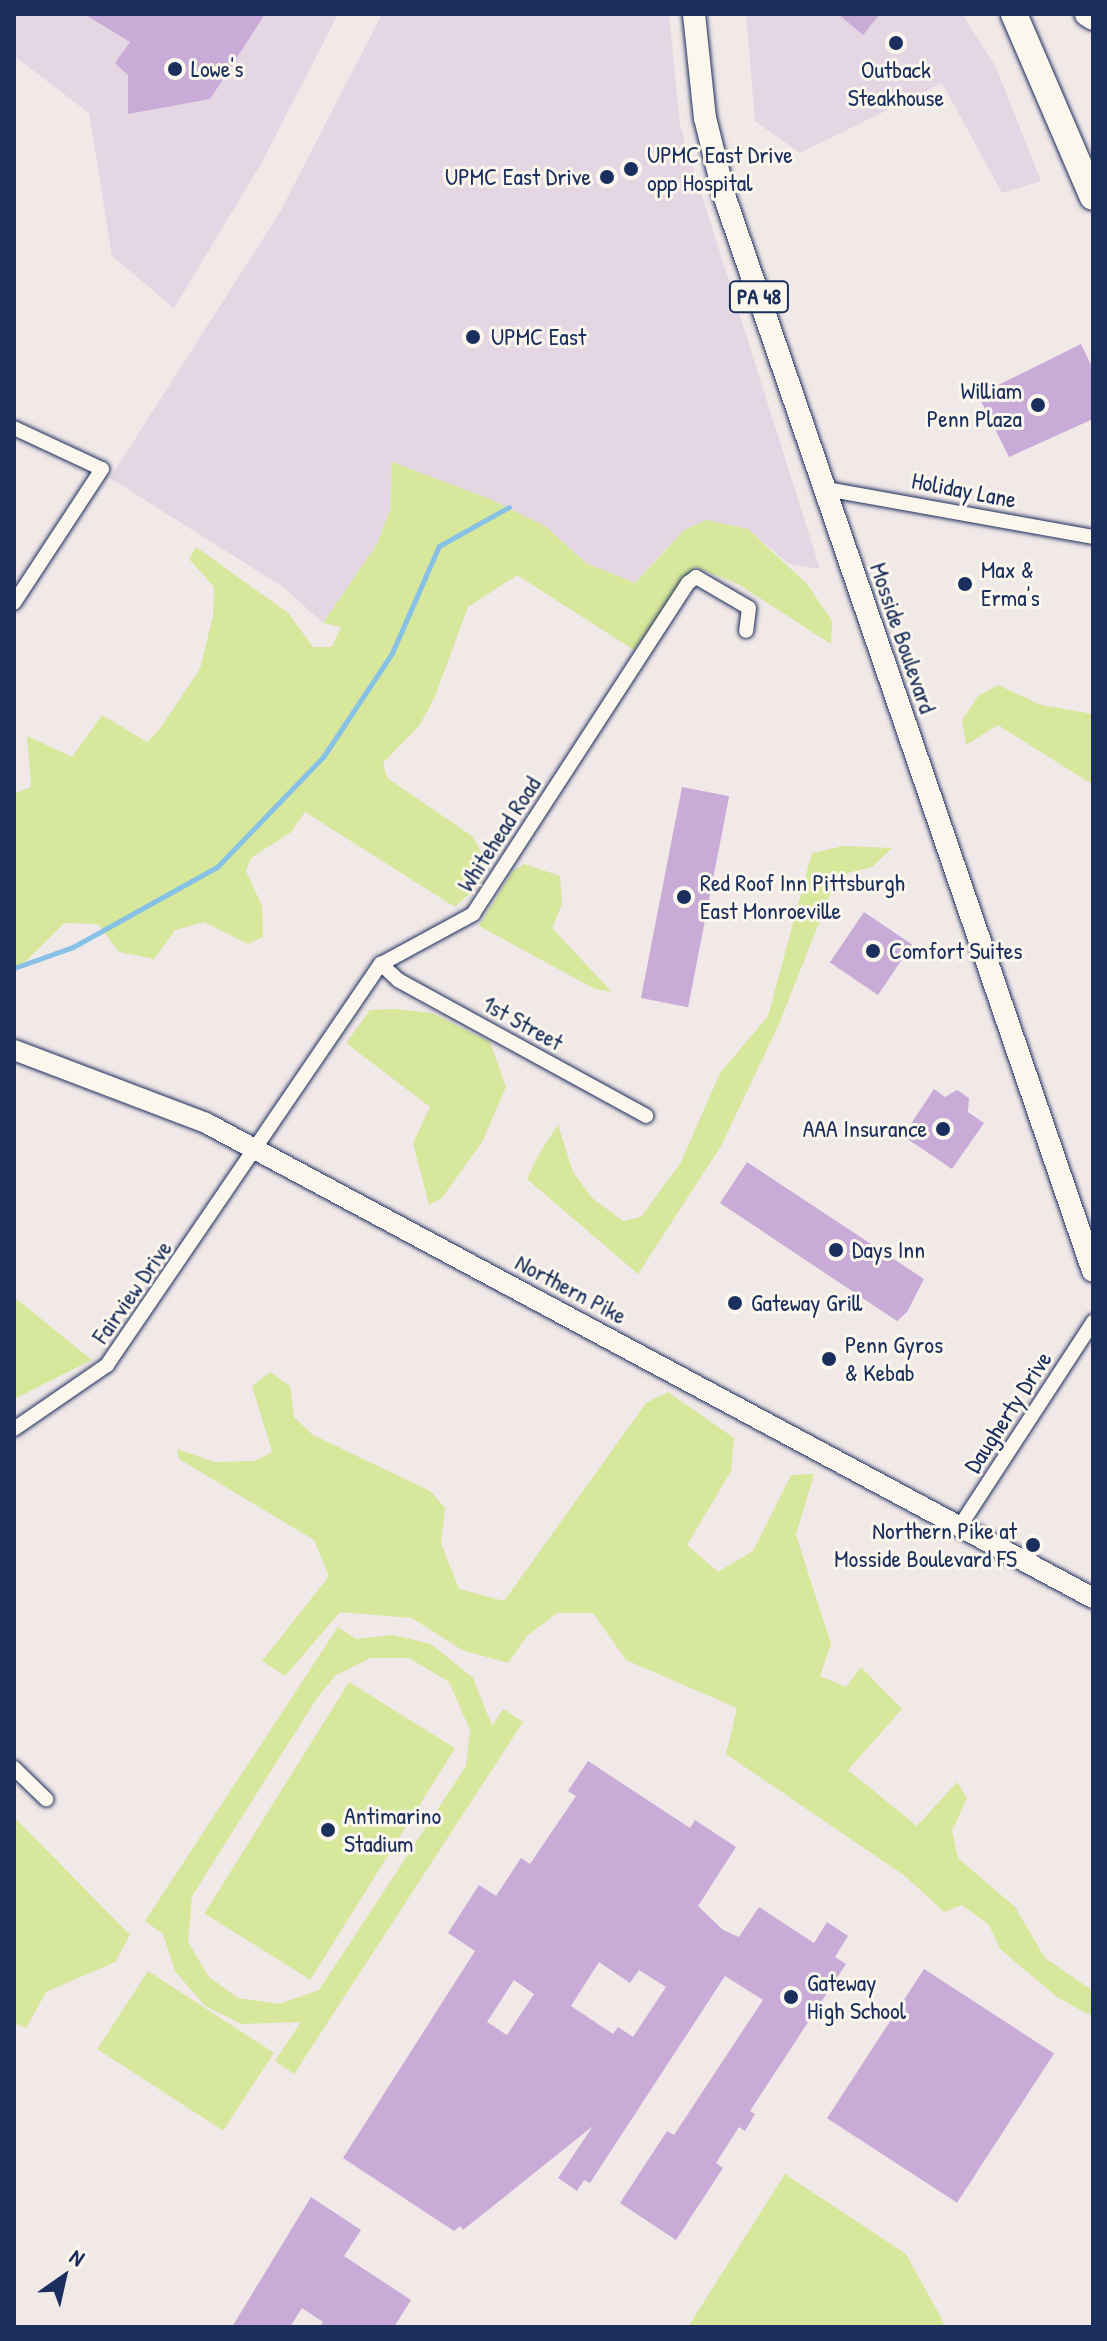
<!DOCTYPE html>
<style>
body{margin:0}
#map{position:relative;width:1107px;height:2341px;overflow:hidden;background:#f1e8e8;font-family:"Patrick Hand",sans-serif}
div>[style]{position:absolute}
.built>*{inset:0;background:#e5d6e3}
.green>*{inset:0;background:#d7e79b;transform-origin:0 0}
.stream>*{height:5px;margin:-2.5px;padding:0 2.5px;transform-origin:2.5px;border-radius:2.5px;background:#87c2e6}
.building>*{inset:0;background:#c9abd7;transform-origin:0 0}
.roads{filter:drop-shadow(0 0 2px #1b2f5e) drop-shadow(0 0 2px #1b2f5e)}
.minor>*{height:14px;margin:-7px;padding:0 7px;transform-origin:7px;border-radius:7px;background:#fbf7ec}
.secondary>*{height:20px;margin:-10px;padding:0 10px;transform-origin:10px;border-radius:10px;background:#fbf7ec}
.primary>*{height:22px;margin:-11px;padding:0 11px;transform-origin:11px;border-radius:11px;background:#fbf7ec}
.trunk>*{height:24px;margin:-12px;padding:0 12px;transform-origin:12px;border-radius:12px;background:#fbf7ec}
.motorway>*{height:26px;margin:-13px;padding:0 13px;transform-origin:13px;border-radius:13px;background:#fbf7ec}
.dots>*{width:22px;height:22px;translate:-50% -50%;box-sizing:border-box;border:4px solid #fbf7ec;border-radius:50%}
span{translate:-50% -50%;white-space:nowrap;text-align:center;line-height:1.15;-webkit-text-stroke:6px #fbf7ec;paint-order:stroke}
.shield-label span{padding:2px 6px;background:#fbf7ec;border:2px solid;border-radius:6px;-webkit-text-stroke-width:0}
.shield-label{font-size:22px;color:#1b2f5e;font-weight:700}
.poi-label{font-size:24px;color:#1b2f5e}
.left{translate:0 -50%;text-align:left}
.right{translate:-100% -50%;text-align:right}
.street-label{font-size:24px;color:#1b2f5e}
.frame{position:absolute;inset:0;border:16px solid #1b2f5e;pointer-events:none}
.north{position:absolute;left:24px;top:2237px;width:80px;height:80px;-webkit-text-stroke:6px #fbf7ec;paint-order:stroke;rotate:34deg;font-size:22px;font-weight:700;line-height:32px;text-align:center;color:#1b2f5e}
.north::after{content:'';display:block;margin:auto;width:28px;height:36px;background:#1b2f5e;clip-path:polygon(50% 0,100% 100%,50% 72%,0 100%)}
</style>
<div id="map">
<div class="built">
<div style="clip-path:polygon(14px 14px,338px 14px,262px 162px,174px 308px,112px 256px,89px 113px,14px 56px)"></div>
<div style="clip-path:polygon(382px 14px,669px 14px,680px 126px,820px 569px,789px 564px,748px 529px,670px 544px,635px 583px,586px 563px,545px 526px,392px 463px,390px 510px,377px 544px,323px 623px,283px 587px,110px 478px,280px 212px)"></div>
<div style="clip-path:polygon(746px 14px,962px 14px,996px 67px,1041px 181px,1002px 193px,942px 83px,800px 153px,755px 121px)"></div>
</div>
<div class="green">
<div style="clip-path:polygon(392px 462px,490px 499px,545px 526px,586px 563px,635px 583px,684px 530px,706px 520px,748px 529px,807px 584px,832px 621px,831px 644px,738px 584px,695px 567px,634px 650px,517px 575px,468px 607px,434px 699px,419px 726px,383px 763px,387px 778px,472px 836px,485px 858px,481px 883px,455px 907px,305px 812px,291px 832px,251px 858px,246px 871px,262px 906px,263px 937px,248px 944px,204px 922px,175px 930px,154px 959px,119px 952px,98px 924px,64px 923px,14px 973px,14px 794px,31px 787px,27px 736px,72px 757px,102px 715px,147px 742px,159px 730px,200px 669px,213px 616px,214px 587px,189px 559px,196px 547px,288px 613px,313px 647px,332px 647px,341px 627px,323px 623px,377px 544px,390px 510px)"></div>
<div style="clip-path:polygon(998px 685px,1041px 705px,1093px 714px,1093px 785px,998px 725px,966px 745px,962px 720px,978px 696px)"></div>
<div style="clip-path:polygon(844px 846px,892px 848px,872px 867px,848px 873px,834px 885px,779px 1024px,721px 1146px,638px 1274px,527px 1179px,540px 1152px,558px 1125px,573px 1172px,592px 1198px,623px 1221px,641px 1217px,681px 1162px,720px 1073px,768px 1016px,812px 853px)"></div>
<div style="clip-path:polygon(524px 864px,560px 876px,562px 904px,552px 928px,612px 992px,595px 989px,479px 926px,513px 871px)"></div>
<div style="clip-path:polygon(396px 1009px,432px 1013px,490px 1042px,506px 1087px,482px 1142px,442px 1198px,429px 1205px,413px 1143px,430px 1107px,346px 1043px,370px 1010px)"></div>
<div style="clip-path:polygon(14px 1297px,92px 1360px,14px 1399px)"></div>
<div style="clip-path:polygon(270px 1372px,290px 1386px,294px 1417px,313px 1435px,430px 1491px,445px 1508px,441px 1543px,459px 1589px,504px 1601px,646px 1403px,668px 1392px,734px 1438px,731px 1471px,687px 1545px,718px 1572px,753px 1551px,791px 1475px,814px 1474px,796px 1535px,831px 1644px,820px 1676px,846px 1687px,861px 1667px,902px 1709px,848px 1770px,917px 1826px,957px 1782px,967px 1798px,952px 1831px,958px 1858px,1015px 1907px,1045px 1958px,1093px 1991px,1093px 2017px,1057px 1997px,1000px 1949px,989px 1925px,962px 1905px,944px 1912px,905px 1876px,726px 1754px,737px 1708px,626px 1660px,593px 1613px,557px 1613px,527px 1636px,508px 1663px,462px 1650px,412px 1618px,340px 1612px,285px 1676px,262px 1661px,329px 1576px,314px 1540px,179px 1459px,177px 1449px,214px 1462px,255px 1461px,272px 1452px,252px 1386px)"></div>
<div style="clip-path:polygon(evenodd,338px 1627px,356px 1639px,393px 1635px,431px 1644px,473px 1678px,492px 1726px,503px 1709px,523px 1722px,294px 2074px,275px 2061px,301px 2022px,242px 2024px,205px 2006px,175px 1971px,163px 1934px,145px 1921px,338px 1627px,371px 1658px,409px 1658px,449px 1682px,470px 1730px,466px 1766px,319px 1990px,279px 2004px,238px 1998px,209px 1977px,188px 1942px,192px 1896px,317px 1698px,336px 1675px,371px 1658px)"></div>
<div style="left:349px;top:1682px;width:125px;height:273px;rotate:32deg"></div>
<div style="clip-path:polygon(14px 1817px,130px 1935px,115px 1962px,46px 1992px,26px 2028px,14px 2023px)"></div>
<div style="left:148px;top:1971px;width:150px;height:93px;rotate:33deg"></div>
<div style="clip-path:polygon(785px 2174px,906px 2254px,946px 2327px,688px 2327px)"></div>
</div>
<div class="stream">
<div style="left:14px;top:968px;width:63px;rotate:-19.6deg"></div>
<div style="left:73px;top:947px;width:165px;rotate:-29.1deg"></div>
<div style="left:217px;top:867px;width:153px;rotate:-46.1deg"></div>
<div style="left:323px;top:757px;width:125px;rotate:-56.4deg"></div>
<div style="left:392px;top:653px;width:117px;rotate:-66.3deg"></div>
<div style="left:439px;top:546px;width:80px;rotate:-29.1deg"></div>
</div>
<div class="building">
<div style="clip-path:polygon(84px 14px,265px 14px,210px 99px,128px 114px,128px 75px,115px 63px,130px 42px)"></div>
<div style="clip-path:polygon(838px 14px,880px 14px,863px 35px)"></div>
<div style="clip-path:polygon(1081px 344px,1093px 369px,1093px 419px,1009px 457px,978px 395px)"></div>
<div style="left:682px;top:787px;width:48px;height:215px;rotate:11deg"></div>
<div style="left:864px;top:912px;width:58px;height:61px;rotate:34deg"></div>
<div style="clip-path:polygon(934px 1089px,945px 1097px,957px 1090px,969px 1098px,968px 1112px,984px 1123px,952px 1169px,903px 1136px)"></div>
<div style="clip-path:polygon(747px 1162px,924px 1279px,907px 1312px,897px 1321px,720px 1203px)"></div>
<div style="clip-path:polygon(evenodd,588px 1761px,690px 1828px,695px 1820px,736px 1847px,698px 1906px,723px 1930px,739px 1937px,759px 1907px,814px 1943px,827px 1922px,848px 1936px,835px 1957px,846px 1964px,750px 2111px,755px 2114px,745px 2131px,739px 2127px,716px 2163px,723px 2168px,676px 2240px,620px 2203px,667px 2131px,674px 2135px,763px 2000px,725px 1976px,590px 2183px,584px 2180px,577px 2191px,558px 2178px,593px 2126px,463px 2230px,460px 2226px,454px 2231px,343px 2158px,475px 1951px,448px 1933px,479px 1885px,496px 1896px,521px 1858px,530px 1864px,576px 1796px,568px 1791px,588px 1761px,599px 1962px,630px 1983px,639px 1970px,666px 1987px,633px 2037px,618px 2027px,613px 2034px,571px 2006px,599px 1962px,588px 1761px,514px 1980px,534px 1994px,507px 2035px,487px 2022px,514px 1980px)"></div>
<div style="left:924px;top:1969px;width:155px;height:178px;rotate:33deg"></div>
<div style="clip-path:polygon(311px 2197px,361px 2230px,344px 2256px,411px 2300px,394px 2327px,319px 2327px,323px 2322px,302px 2308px,290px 2327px,232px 2327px)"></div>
</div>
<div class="roads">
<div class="minor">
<div style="left:14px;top:428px;width:97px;rotate:25deg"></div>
<div style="left:102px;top:469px;width:160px;rotate:123.3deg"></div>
<div style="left:826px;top:489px;width:271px;rotate:10.2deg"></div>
<div style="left:381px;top:964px;width:23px;rotate:43deg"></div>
<div style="left:398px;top:980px;width:283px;rotate:28.7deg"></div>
<div style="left:14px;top:1429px;width:113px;rotate:-34.5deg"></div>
<div style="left:107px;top:1365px;width:486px;rotate:-55.7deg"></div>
<div style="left:381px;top:964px;width:105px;rotate:-28.5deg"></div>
<div style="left:473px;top:914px;width:395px;rotate:-57deg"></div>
<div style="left:688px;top:583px;width:10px;rotate:-37deg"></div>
<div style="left:696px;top:577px;width:61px;rotate:30.3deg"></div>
<div style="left:749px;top:608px;width:23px;rotate:97deg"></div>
<div style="left:960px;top:1526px;width:244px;rotate:-56.9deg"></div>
<div style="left:14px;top:1768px;width:45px;rotate:44.1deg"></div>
</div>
<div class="secondary">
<div style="left:14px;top:1050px;width:205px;rotate:20.8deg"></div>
<div style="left:206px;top:1123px;width:1006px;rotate:28.17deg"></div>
</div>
<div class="primary">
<div style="left:694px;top:14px;width:105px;rotate:84deg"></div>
<div style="left:705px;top:118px;width:82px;rotate:76deg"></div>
<div style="left:725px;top:198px;width:1134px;rotate:71.07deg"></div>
</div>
<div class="trunk">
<div style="left:1087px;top:14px;width:7px;rotate:34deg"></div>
</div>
<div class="motorway">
<div style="left:1014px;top:14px;width:199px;rotate:66.7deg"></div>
</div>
</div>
<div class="dots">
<div style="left:896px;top:43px;background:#1b2f5e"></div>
<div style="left:175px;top:69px;background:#1b2f5e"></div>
<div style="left:631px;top:169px;background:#1b2f5e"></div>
<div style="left:607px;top:177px;background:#1b2f5e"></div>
<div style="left:473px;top:337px;background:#1b2f5e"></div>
<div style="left:1038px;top:405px;background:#1b2f5e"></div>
<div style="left:965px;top:584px;background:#1b2f5e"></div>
<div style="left:684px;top:897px;background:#1b2f5e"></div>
<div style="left:873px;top:951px;background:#1b2f5e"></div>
<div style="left:943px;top:1129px;background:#1b2f5e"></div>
<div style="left:836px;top:1250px;background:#1b2f5e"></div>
<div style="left:735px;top:1303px;background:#1b2f5e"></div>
<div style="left:829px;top:1359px;background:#1b2f5e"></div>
<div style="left:1033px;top:1545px;background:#1b2f5e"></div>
<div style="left:328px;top:1830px;background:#1b2f5e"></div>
<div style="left:791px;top:1997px;background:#1b2f5e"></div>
</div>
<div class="shield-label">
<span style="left:759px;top:297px">PA 48</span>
</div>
<div class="poi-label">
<span class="left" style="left:191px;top:69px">Lowe's</span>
<span style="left:896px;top:84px">Outback<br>Steakhouse</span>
<span class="left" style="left:647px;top:169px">UPMC East Drive<br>opp Hospital</span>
<span class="right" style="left:591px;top:177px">UPMC East Drive</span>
<span class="left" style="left:491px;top:337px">UPMC East</span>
<span class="right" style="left:1022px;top:405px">William<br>Penn Plaza</span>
<span class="left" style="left:981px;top:584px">Max &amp;<br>Erma's</span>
<span class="left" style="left:700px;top:897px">Red Roof Inn Pittsburgh<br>East Monroeville</span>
<span class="left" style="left:889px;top:951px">Comfort Suites</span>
<span class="right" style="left:927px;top:1129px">AAA Insurance</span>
<span class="left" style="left:852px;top:1250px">Days Inn</span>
<span class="left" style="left:751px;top:1303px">Gateway Grill</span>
<span class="left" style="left:845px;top:1359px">Penn Gyros<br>&amp; Kebab</span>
<span class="right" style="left:1017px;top:1545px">Northern Pike at<br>Mosside Boulevard FS</span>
<span class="left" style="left:344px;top:1830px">Antimarino<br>Stadium</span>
<span class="left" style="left:807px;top:1997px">Gateway<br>High School</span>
</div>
<div class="street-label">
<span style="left:964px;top:490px;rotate:11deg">Holiday Lane</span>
<span style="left:903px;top:638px;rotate:71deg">Mosside Boulevard</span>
<span style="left:499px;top:834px;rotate:-57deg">Whitehead Road</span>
<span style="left:523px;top:1023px;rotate:29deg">1st Street</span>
<span style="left:571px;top:1289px;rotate:28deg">Northern Pike</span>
<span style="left:132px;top:1292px;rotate:-55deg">Fairview Drive</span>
<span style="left:1008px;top:1412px;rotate:-57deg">Daugherty Drive</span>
</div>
<div class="frame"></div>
<div class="north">N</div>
</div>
